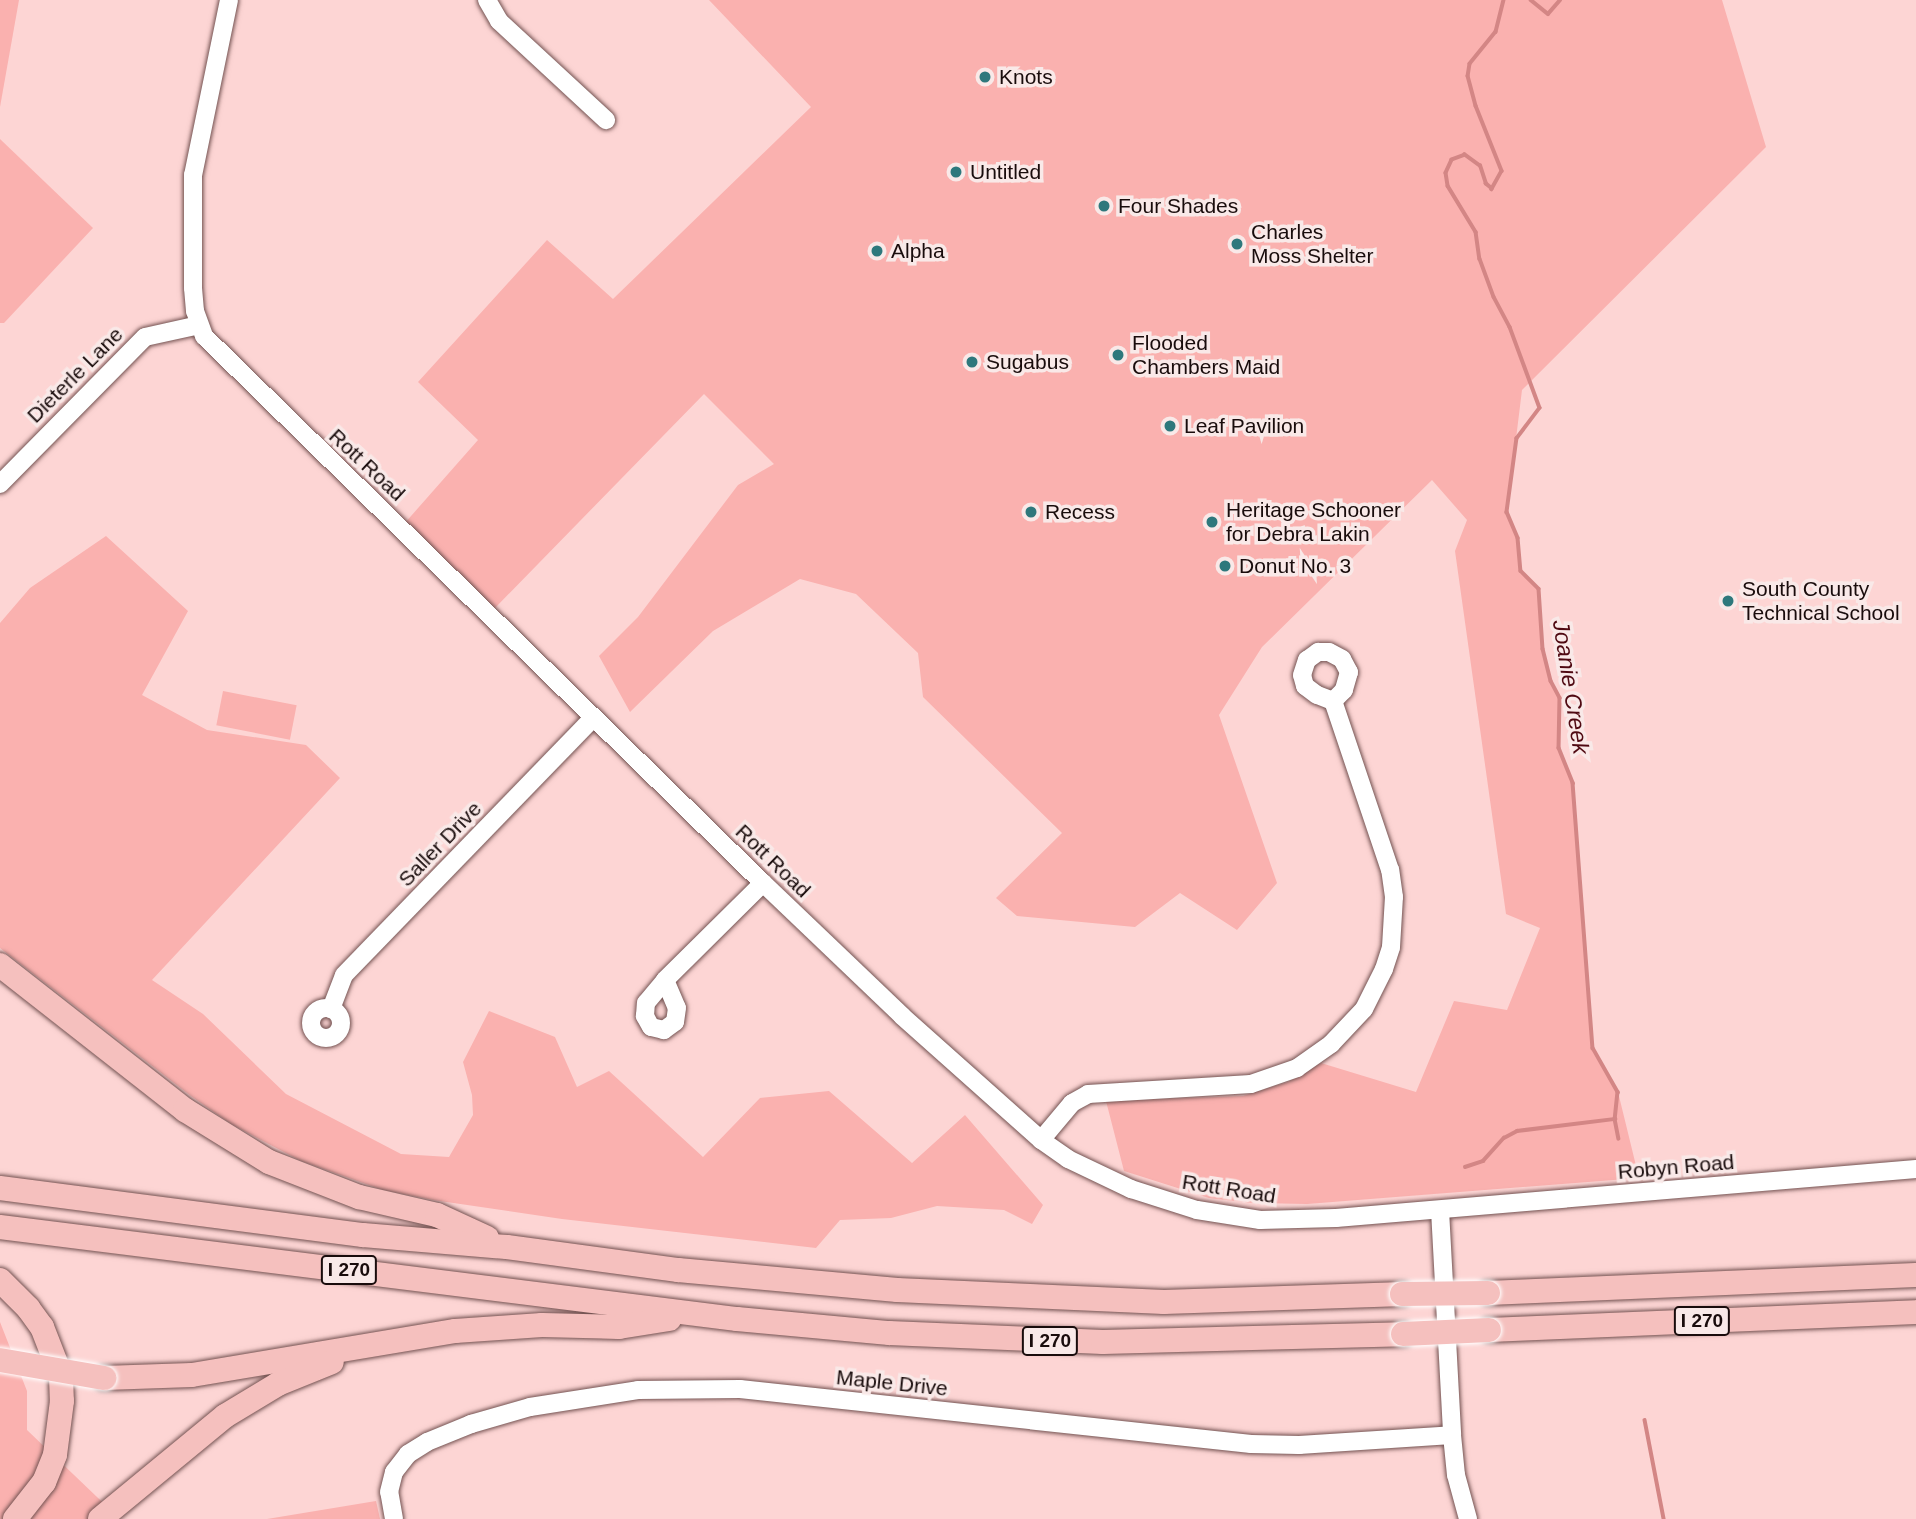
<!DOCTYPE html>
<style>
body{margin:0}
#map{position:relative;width:1916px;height:1519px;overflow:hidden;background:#fdd5d4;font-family:Helvetica,sans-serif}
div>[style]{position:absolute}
.green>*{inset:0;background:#fab1af;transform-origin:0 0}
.stream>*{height:3.5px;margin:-1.75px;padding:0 1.75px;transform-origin:1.75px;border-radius:1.75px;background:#d38685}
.roads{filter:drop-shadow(0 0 2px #735251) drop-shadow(0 0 2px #735251)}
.minor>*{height:18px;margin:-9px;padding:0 9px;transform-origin:9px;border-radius:9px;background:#fff}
.minor>.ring{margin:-9px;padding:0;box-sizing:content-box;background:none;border:18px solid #fff;border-radius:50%}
.highway>*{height:24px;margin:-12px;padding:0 12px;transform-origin:12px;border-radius:12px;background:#f5c0be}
.bridges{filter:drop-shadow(0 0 2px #fff) drop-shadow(0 0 2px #fff)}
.highway-bridge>*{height:24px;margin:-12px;padding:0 12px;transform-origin:12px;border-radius:12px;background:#f5c0be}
.dots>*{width:19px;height:19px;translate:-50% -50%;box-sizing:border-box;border:4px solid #f9e9e8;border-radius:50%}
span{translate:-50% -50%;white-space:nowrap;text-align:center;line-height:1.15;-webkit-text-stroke:7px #f9e9e8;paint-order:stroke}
.shield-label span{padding:2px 5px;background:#f9e9e8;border:2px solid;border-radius:5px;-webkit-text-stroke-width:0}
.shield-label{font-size:19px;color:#190c0c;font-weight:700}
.poi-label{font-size:21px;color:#190c0c}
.left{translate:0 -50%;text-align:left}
.street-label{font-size:21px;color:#190c0c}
.water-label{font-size:23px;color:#4f0912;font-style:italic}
</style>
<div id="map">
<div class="green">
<div style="clip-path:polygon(0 0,19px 0,0 107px)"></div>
<div style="clip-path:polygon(709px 0,1722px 0,1766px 147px,1522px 390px,1507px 512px,1518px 538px,1521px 571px,1539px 589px,1543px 649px,1551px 681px,1560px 698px,1559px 748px,1573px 783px,1593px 1048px,1618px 1092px,1639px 1178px,1307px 1204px,1253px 1203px,1209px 1198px,1124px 1171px,1106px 1101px,1243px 1096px,1288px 1082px,1321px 1063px,1416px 1092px,1454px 1001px,1507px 1010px,1540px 928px,1506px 914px,1455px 551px,1467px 520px,1432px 480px,1262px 647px,1219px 715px,1277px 883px,1237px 930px,1180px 893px,1135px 927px,1017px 916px,996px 898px,1062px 833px,923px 697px,918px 653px,856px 594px,800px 579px,713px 631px,630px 712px,599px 656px,638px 617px,738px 485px,774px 464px,704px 394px,494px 609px,404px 524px,478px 440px,418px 382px,547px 240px,613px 299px,811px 107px)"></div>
<div style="clip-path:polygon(0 139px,93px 228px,4px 323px,0 323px)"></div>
<div style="clip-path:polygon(106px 536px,188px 611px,142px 695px,207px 730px,306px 745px,340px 778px,152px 980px,203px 1014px,286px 1094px,401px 1154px,449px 1157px,473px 1115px,472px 1095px,463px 1062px,489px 1011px,555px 1037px,577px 1087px,609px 1071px,703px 1157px,760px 1098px,829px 1091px,912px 1163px,965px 1115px,1043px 1205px,1032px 1224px,1004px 1210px,937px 1206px,891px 1218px,840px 1220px,816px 1248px,562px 1219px,433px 1200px,383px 1190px,301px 1161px,231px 1124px,191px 1096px,0 948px,0 623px,30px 588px)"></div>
<div style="left:223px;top:691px;width:75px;height:35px;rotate:11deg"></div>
<div style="clip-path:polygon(0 1322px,27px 1391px,27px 1430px,120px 1519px,0 1519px)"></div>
<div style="clip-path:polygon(376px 1501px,380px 1519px,267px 1519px)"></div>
</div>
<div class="stream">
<div style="left:1504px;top:0;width:33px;rotate:104deg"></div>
<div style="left:1496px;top:32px;width:41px;rotate:129.1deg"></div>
<div style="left:1470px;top:64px;width:12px;rotate:99deg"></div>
<div style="left:1468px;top:76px;width:31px;rotate:75deg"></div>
<div style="left:1476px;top:106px;width:70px;rotate:68.2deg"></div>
<div style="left:1502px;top:171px;width:21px;rotate:119deg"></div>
<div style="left:1492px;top:189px;width:8px;rotate:-140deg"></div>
<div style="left:1486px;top:184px;width:19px;rotate:-108deg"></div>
<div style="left:1480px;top:166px;width:19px;rotate:-144deg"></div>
<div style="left:1465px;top:155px;width:14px;rotate:159deg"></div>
<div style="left:1452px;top:160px;width:14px;rotate:115deg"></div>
<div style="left:1446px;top:173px;width:13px;rotate:81deg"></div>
<div style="left:1448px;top:186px;width:54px;rotate:58.7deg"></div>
<div style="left:1476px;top:232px;width:27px;rotate:82deg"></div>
<div style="left:1480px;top:259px;width:40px;rotate:69.8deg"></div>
<div style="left:1494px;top:297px;width:34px;rotate:62deg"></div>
<div style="left:1510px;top:327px;width:86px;rotate:69.7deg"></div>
<div style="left:1540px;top:408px;width:38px;rotate:127deg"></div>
<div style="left:1517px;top:438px;width:75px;rotate:97.7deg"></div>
<div style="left:1507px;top:512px;width:28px;rotate:67deg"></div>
<div style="left:1518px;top:538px;width:33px;rotate:85deg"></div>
<div style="left:1521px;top:571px;width:25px;rotate:45deg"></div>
<div style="left:1539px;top:589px;width:60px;rotate:86.2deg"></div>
<div style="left:1543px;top:649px;width:33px;rotate:76deg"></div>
<div style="left:1551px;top:681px;width:19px;rotate:62deg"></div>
<div style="left:1560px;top:698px;width:50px;rotate:91.1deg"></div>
<div style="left:1559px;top:748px;width:38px;rotate:68deg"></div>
<div style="left:1573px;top:783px;width:266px;rotate:85.7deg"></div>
<div style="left:1593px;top:1048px;width:51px;rotate:60.4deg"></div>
<div style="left:1618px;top:1092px;width:27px;rotate:96deg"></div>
<div style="left:1615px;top:1119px;width:20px;rotate:79deg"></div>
<div style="left:1531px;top:0;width:22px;rotate:39deg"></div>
<div style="left:1548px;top:14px;width:18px;rotate:-49deg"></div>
<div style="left:1465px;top:1167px;width:19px;rotate:-18deg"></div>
<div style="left:1483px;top:1161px;width:31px;rotate:-48deg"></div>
<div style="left:1504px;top:1138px;width:15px;rotate:-28deg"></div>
<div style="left:1517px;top:1131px;width:99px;rotate:-7deg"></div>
<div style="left:1645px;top:1420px;width:101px;rotate:79.1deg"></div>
</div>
<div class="roads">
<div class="minor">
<div style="left:229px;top:0;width:179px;rotate:101.6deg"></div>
<div style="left:193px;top:175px;width:113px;rotate:90deg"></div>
<div style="left:193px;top:288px;width:23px;rotate:85deg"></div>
<div style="left:195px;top:311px;width:27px;rotate:70deg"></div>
<div style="left:204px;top:336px;width:782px;rotate:44.38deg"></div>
<div style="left:763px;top:883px;width:192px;rotate:43.7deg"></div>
<div style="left:902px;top:1016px;width:186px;rotate:41.7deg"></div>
<div style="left:1041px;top:1140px;width:33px;rotate:35deg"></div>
<div style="left:1068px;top:1159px;width:70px;rotate:25.5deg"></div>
<div style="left:1131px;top:1189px;width:69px;rotate:17.7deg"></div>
<div style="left:1197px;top:1210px;width:64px;rotate:9deg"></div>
<div style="left:1260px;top:1220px;width:76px;rotate:-1.5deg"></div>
<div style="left:1336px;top:1218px;width:582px;rotate:-4.83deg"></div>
<div style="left:487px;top:0;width:24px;rotate:60deg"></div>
<div style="left:499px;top:21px;width:146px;rotate:42.8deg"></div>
<div style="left:0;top:484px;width:206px;rotate:-45.4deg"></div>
<div style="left:145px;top:337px;width:55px;rotate:-12.5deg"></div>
<div style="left:665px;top:980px;width:30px;rotate:67deg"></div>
<div style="left:677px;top:1008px;width:14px;rotate:98deg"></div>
<div style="left:675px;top:1022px;width:14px;rotate:144deg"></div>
<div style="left:664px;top:1030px;width:13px;rotate:-167deg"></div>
<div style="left:651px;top:1027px;width:13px;rotate:-119deg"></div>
<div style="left:645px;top:1016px;width:13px;rotate:-86deg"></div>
<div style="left:646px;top:1003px;width:30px;rotate:-50deg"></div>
<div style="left:665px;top:980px;width:138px;rotate:-44.7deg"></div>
<div class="ring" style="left:311px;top:1008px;width:12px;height:12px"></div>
<div style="left:331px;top:1009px;width:36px;rotate:-69deg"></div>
<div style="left:344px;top:975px;width:356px;rotate:-45.9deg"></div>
<div style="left:1041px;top:1140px;width:48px;rotate:-50deg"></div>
<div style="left:1072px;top:1103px;width:18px;rotate:-29deg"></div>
<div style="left:1088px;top:1094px;width:163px;rotate:-3.5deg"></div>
<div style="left:1251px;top:1084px;width:49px;rotate:-19.2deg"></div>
<div style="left:1297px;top:1068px;width:42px;rotate:-35.2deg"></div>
<div style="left:1331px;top:1044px;width:48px;rotate:-46.7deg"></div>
<div style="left:1364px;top:1009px;width:45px;rotate:-63.4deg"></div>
<div style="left:1384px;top:969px;width:23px;rotate:-72deg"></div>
<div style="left:1391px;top:947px;width:50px;rotate:-86.6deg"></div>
<div style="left:1394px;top:897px;width:27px;rotate:-98deg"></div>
<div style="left:1390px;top:870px;width:178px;rotate:-108.6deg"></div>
<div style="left:1333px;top:701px;width:17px;rotate:-159deg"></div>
<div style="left:1317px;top:695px;width:15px;rotate:-143deg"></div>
<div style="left:1305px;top:686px;width:11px;rotate:-105deg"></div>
<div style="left:1302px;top:675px;width:16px;rotate:-72deg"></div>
<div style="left:1307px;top:660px;width:14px;rotate:-36deg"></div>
<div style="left:1318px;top:652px;width:11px"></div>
<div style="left:1329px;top:652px;width:15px;rotate:28deg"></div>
<div style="left:1342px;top:659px;width:15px;rotate:62deg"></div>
<div style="left:1349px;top:672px;width:19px;rotate:106deg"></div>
<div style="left:1344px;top:690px;width:16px;rotate:135deg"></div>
<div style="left:1440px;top:1210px;width:225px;rotate:86.9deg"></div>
<div style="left:1452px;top:1435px;width:40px;rotate:84.3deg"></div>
<div style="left:1456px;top:1475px;width:46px;rotate:74.7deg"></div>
<div style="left:394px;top:1519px;width:27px;rotate:-100deg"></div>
<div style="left:389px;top:1492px;width:21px;rotate:-76deg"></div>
<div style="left:394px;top:1472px;width:23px;rotate:-52deg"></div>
<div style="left:408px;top:1454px;width:22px;rotate:-32deg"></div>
<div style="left:427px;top:1442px;width:48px;rotate:-22.2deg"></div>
<div style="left:471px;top:1424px;width:61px;rotate:-16.1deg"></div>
<div style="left:530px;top:1407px;width:109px;rotate:-8.9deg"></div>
<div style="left:638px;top:1390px;width:102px;rotate:-0.6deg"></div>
<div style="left:740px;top:1389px;width:514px;rotate:6.14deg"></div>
<div style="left:1251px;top:1444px;width:48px;rotate:1.2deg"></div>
<div style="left:1299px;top:1445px;width:153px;rotate:-3.7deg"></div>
</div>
<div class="highway">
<div style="left:0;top:965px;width:235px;rotate:38.1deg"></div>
<div style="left:185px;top:1110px;width:99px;rotate:31.8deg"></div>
<div style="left:269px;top:1162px;width:97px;rotate:21.3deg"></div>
<div style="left:359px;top:1197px;width:80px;rotate:13deg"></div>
<div style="left:437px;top:1215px;width:55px;rotate:24.7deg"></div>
<div style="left:0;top:1188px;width:366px;rotate:7.4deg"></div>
<div style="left:363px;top:1235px;width:144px;rotate:4.8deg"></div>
<div style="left:507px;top:1247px;width:173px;rotate:7.7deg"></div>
<div style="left:678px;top:1270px;width:220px;rotate:5.2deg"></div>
<div style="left:897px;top:1290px;width:267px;rotate:2.6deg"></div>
<div style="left:1164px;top:1302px;width:238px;rotate:-1.9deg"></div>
<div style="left:0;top:1227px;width:743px;rotate:7.12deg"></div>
<div style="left:737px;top:1319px;width:153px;rotate:5.3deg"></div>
<div style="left:889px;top:1333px;width:214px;rotate:2.4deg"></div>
<div style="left:1103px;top:1342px;width:300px;rotate:-1.5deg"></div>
<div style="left:0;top:1280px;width:40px;rotate:45deg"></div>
<div style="left:28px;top:1308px;width:24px;rotate:54deg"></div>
<div style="left:42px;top:1327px;width:53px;rotate:68.8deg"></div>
<div style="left:61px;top:1376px;width:25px;rotate:88deg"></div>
<div style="left:62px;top:1401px;width:54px;rotate:97.4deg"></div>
<div style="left:55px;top:1455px;width:29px;rotate:112deg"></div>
<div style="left:44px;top:1482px;width:47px;rotate:128.1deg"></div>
<div style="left:1488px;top:1293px;width:428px;rotate:-2.4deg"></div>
<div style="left:1489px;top:1330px;width:427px;rotate:-2.4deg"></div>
<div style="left:104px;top:1378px;width:88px;rotate:-2deg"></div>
<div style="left:192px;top:1375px;width:267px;rotate:-9.5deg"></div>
<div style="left:455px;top:1331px;width:87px;rotate:-3.9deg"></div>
<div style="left:542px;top:1325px;width:77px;rotate:1.5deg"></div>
<div style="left:619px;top:1327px;width:51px;rotate:-9.1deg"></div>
<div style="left:100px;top:1519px;width:162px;rotate:-39.5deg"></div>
<div style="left:225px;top:1416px;width:62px;rotate:-31.1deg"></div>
<div style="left:278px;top:1384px;width:58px;rotate:-22.2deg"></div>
</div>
</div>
<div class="bridges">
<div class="highway-bridge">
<div style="left:1402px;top:1294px;width:86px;rotate:-0.7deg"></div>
<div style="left:1403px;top:1334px;width:86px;rotate:-2.7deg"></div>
<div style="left:0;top:1360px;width:106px;rotate:9.8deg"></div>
</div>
</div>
<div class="dots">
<div style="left:985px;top:77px;background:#2e787c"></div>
<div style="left:956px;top:172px;background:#2e787c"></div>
<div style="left:1104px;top:206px;background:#2e787c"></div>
<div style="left:1237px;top:244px;background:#2e787c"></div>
<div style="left:877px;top:251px;background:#2e787c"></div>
<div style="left:1118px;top:355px;background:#2e787c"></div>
<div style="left:972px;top:362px;background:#2e787c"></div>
<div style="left:1170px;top:426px;background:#2e787c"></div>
<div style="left:1031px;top:512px;background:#2e787c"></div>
<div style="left:1212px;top:522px;background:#2e787c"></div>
<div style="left:1225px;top:566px;background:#2e787c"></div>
<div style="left:1728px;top:601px;background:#2e787c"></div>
</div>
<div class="shield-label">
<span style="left:349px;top:1270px">I 270</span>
<span style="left:1702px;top:1321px">I 270</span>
<span style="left:1050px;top:1341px">I 270</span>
</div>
<div class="poi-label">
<span class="left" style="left:999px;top:77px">Knots</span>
<span class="left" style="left:970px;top:172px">Untitled</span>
<span class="left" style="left:1118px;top:206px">Four Shades</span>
<span class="left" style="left:1251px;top:244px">Charles<br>Moss Shelter</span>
<span class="left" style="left:891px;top:251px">Alpha</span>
<span class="left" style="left:1132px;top:355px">Flooded<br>Chambers Maid</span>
<span class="left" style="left:986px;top:362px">Sugabus</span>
<span class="left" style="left:1184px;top:426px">Leaf Pavilion</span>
<span class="left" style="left:1226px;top:522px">Heritage Schooner<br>for Debra Lakin</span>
<span class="left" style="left:1045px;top:512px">Recess</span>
<span class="left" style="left:1239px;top:566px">Donut No. 3</span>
<span class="left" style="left:1742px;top:601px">South County<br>Technical School</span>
</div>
<div class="street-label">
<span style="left:75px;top:375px;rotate:-45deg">Dieterle Lane</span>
<span style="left:367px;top:465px;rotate:43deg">Rott Road</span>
<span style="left:440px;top:844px;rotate:-46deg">Saller Drive</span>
<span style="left:773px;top:861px;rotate:44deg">Rott Road</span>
<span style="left:1676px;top:1167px;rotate:-5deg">Robyn Road</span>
<span style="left:1229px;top:1189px;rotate:9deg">Rott Road</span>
<span style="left:892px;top:1383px;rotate:6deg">Maple Drive</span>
</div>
<div class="water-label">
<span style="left:1571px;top:687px;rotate:81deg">Joanie Creek</span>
</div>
</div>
